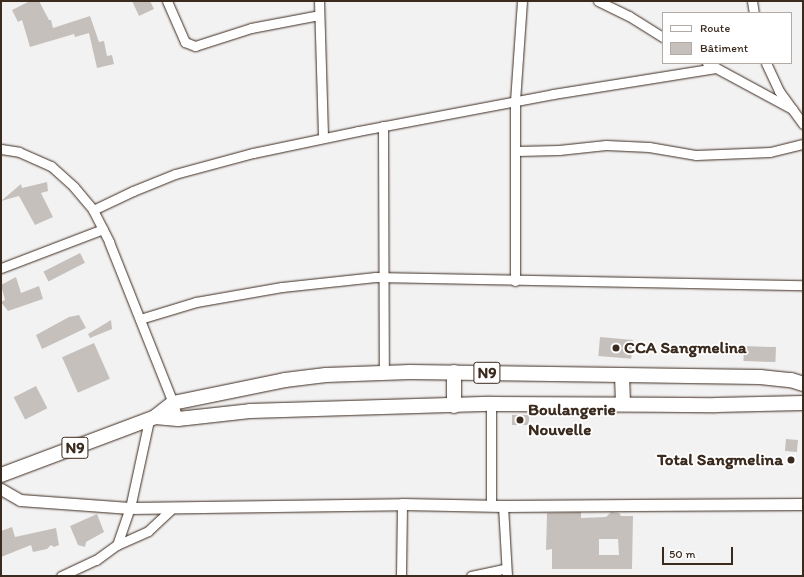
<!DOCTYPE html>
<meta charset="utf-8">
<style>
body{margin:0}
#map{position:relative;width:804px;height:577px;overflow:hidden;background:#f3f2f2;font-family:Itim,sans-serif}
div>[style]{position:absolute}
.building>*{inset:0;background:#c6c0bd;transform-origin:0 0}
.roads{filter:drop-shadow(0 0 1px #3b2a1e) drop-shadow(0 0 1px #3b2a1e)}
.minor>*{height:9px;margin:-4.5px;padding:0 4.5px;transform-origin:4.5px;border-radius:4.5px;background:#fff}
.tertiary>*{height:11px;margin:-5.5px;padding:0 5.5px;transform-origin:5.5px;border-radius:5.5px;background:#fff}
.trunk>*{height:14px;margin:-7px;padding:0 7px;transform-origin:7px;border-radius:7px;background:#fff}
.dots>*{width:11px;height:11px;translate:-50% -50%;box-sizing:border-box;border:2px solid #fff;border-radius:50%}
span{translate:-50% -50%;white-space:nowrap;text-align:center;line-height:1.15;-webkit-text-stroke:3.5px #fff;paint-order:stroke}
.shield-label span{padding:1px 3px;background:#fff;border:1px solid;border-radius:3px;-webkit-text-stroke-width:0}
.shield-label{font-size:16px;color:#3b2a1e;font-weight:700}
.poi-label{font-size:17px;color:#3b2a1e;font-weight:700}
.left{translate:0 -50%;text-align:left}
.right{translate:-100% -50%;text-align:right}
.frame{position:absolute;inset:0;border:2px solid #3b2a1e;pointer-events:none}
.legend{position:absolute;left:662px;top:12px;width:130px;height:52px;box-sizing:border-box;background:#fff;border:1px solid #b1aaa5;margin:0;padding:5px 7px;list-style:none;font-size:12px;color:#3b2a1e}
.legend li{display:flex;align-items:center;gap:8px;height:20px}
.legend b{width:20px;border:1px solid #b1aaa5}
.scale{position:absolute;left:662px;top:547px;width:71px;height:18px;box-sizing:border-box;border:2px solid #3b2a1e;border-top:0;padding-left:5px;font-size:12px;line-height:14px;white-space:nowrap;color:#3b2a1e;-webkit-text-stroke:3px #fff;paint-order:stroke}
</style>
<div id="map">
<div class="building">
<div style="clip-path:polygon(30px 1px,39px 1px,49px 20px,51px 20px,53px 28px,90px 16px,99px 42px,104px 41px,107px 56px,112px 55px,114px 64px,97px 68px,89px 33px,75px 37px,74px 34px,30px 47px,22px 20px,18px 22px,12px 10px)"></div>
<div style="clip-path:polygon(132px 1px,150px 1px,154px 9px,139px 16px)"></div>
<div style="clip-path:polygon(47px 182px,48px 191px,41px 193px,53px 217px,35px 225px,19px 196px,1px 201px,21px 184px,22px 188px)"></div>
<div style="left:80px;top:253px;width:11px;height:41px;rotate:63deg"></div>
<div style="clip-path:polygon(16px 277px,21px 293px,39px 286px,43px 299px,8px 311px,1px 302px,5px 300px,1px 285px)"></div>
<div style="clip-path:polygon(79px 315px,86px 328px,42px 349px,36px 335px,69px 317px)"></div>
<div style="clip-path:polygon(111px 320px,112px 329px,90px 338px,88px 334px)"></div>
<div style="left:600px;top:337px;width:33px;height:19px;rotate:5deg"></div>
<div style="left:94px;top:343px;width:39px;height:35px;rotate:66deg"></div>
<div style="left:744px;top:346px;width:32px;height:15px;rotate:2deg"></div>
<div style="left:36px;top:386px;width:25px;height:25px;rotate:63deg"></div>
<div style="left:512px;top:415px;width:17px;height:10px"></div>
<div style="left:786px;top:439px;width:12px;height:12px;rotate:5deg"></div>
<div style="clip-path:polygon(evenodd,581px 512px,581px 518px,606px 517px,611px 512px,619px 513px,621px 516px,633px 516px,632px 569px,552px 569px,552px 549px,546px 550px,547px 513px,581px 512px,599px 539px,618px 539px,619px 555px,599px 555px,599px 539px)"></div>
<div style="clip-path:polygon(97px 514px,104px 532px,86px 542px,85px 547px,78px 545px,70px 526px)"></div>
<div style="clip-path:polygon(12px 527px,15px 537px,56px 528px,59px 545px,54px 547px,51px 545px,47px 549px,33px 552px,31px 545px,1px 557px,1px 531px)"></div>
</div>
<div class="roads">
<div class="minor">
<div style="left:167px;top:1px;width:45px;rotate:66.3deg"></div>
<div style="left:185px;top:42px;width:11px;rotate:22deg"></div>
<div style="left:195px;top:46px;width:59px;rotate:-17.8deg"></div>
<div style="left:251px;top:28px;width:69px;rotate:-10.8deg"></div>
<div style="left:319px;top:1px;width:137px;rotate:88.3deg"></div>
<div style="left:598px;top:1px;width:34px;rotate:26deg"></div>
<div style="left:629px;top:16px;width:40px;rotate:32deg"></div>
<div style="left:752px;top:1px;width:12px;rotate:81deg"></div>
<div style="left:707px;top:63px;width:97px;rotate:28.4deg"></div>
<div style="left:766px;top:63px;width:31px;rotate:65deg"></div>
<div style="left:779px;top:91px;width:41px;rotate:54deg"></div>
<div style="left:383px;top:126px;width:247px;rotate:89.8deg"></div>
<div style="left:1px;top:149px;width:18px;rotate:9deg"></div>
<div style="left:19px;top:152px;width:35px;rotate:24deg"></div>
<div style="left:51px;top:166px;width:31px;rotate:42deg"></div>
<div style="left:74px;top:187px;width:30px;rotate:50deg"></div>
<div style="left:93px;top:210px;width:36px;rotate:63deg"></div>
<div style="left:109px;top:242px;width:173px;rotate:68.3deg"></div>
<div style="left:173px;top:403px;width:17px;rotate:73deg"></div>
<div style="left:517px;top:151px;width:42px;rotate:-1.4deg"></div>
<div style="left:559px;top:150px;width:47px;rotate:-6.1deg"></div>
<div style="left:606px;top:145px;width:43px;rotate:2.7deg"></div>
<div style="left:649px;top:147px;width:48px;rotate:9.7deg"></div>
<div style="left:696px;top:155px;width:74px;rotate:-2.3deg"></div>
<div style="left:770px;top:152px;width:34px;rotate:-14deg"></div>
<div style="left:93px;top:210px;width:44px;rotate:-25.4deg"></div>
<div style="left:133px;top:191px;width:45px;rotate:-22deg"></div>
<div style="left:175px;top:174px;width:81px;rotate:-15.1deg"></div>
<div style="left:253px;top:153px;width:107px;rotate:-11.8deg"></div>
<div style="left:358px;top:131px;width:198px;rotate:-10.7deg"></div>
<div style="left:553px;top:94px;width:165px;rotate:-9.1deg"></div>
<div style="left:1px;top:268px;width:109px;rotate:-20.9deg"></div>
<div style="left:515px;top:281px;width:180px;rotate:-90deg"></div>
<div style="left:515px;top:101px;width:100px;rotate:-86deg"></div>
<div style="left:140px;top:319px;width:59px;rotate:-16.9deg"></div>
<div style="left:196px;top:302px;width:87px;rotate:-9.9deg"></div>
<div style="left:282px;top:287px;width:94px;rotate:-6.1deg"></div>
<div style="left:375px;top:277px;width:428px;rotate:1.1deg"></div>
<div style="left:491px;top:404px;width:102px;rotate:90deg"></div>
<div style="left:503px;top:506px;width:70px;rotate:86.7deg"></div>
<div style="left:117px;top:545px;width:34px;rotate:-24deg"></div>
<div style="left:148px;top:531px;width:34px;rotate:-43deg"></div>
<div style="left:61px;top:576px;width:38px;rotate:-25deg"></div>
<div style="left:96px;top:560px;width:26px;rotate:-36deg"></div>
<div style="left:117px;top:545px;width:39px;rotate:-71deg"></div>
<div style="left:130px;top:508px;width:90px;rotate:-77.8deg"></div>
<div style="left:401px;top:576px;width:72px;rotate:-89.2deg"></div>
<div style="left:471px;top:576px;width:35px;rotate:-12deg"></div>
</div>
<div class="tertiary">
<div style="left:1px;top:489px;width:22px;rotate:30deg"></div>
<div style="left:20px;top:500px;width:110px;rotate:4.2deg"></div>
<div style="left:130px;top:508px;width:272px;rotate:-0.8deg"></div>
<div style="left:402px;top:504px;width:101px;rotate:1.1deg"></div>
<div style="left:503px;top:506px;width:300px;rotate:-0.4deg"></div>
</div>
<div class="trunk">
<div style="left:622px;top:375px;width:29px;rotate:88deg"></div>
<div style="left:454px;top:406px;width:34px;rotate:-90deg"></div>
<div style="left:155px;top:417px;width:23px;rotate:5deg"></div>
<div style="left:178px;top:419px;width:72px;rotate:-6.3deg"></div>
<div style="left:250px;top:411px;width:241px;rotate:-1.7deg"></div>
<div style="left:491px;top:404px;width:225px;rotate:0.3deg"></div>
<div style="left:716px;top:405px;width:87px;rotate:-1.3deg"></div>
<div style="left:1px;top:475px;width:165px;rotate:-20.6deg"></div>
<div style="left:155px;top:417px;width:23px;rotate:-38deg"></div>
<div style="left:173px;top:403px;width:114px;rotate:-11.6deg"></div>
<div style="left:285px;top:380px;width:41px;rotate:-7deg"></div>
<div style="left:326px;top:375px;width:84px;rotate:-2deg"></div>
<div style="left:410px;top:372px;width:350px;rotate:0.8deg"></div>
<div style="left:760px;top:377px;width:31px;rotate:6deg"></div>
<div style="left:791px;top:380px;width:13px;rotate:18deg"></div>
</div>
</div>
<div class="dots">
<div style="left:616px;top:348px;background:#3b2a1e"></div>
<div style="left:520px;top:420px;background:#3b2a1e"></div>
<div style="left:791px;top:460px;background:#3b2a1e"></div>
</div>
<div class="shield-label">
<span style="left:487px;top:373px">N9</span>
<span style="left:75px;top:448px">N9</span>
</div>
<div class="poi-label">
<span class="left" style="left:624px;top:348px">CCA Sangmelina</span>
<span class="left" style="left:528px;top:420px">Boulangerie<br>Nouvelle</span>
<span class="right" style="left:783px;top:460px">Total Sangmelina</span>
</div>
<div class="frame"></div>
<ul class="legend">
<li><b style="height:5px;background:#fff"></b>Route</li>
<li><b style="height:11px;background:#c6c0bd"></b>Bâtiment</li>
</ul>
<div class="scale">50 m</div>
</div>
